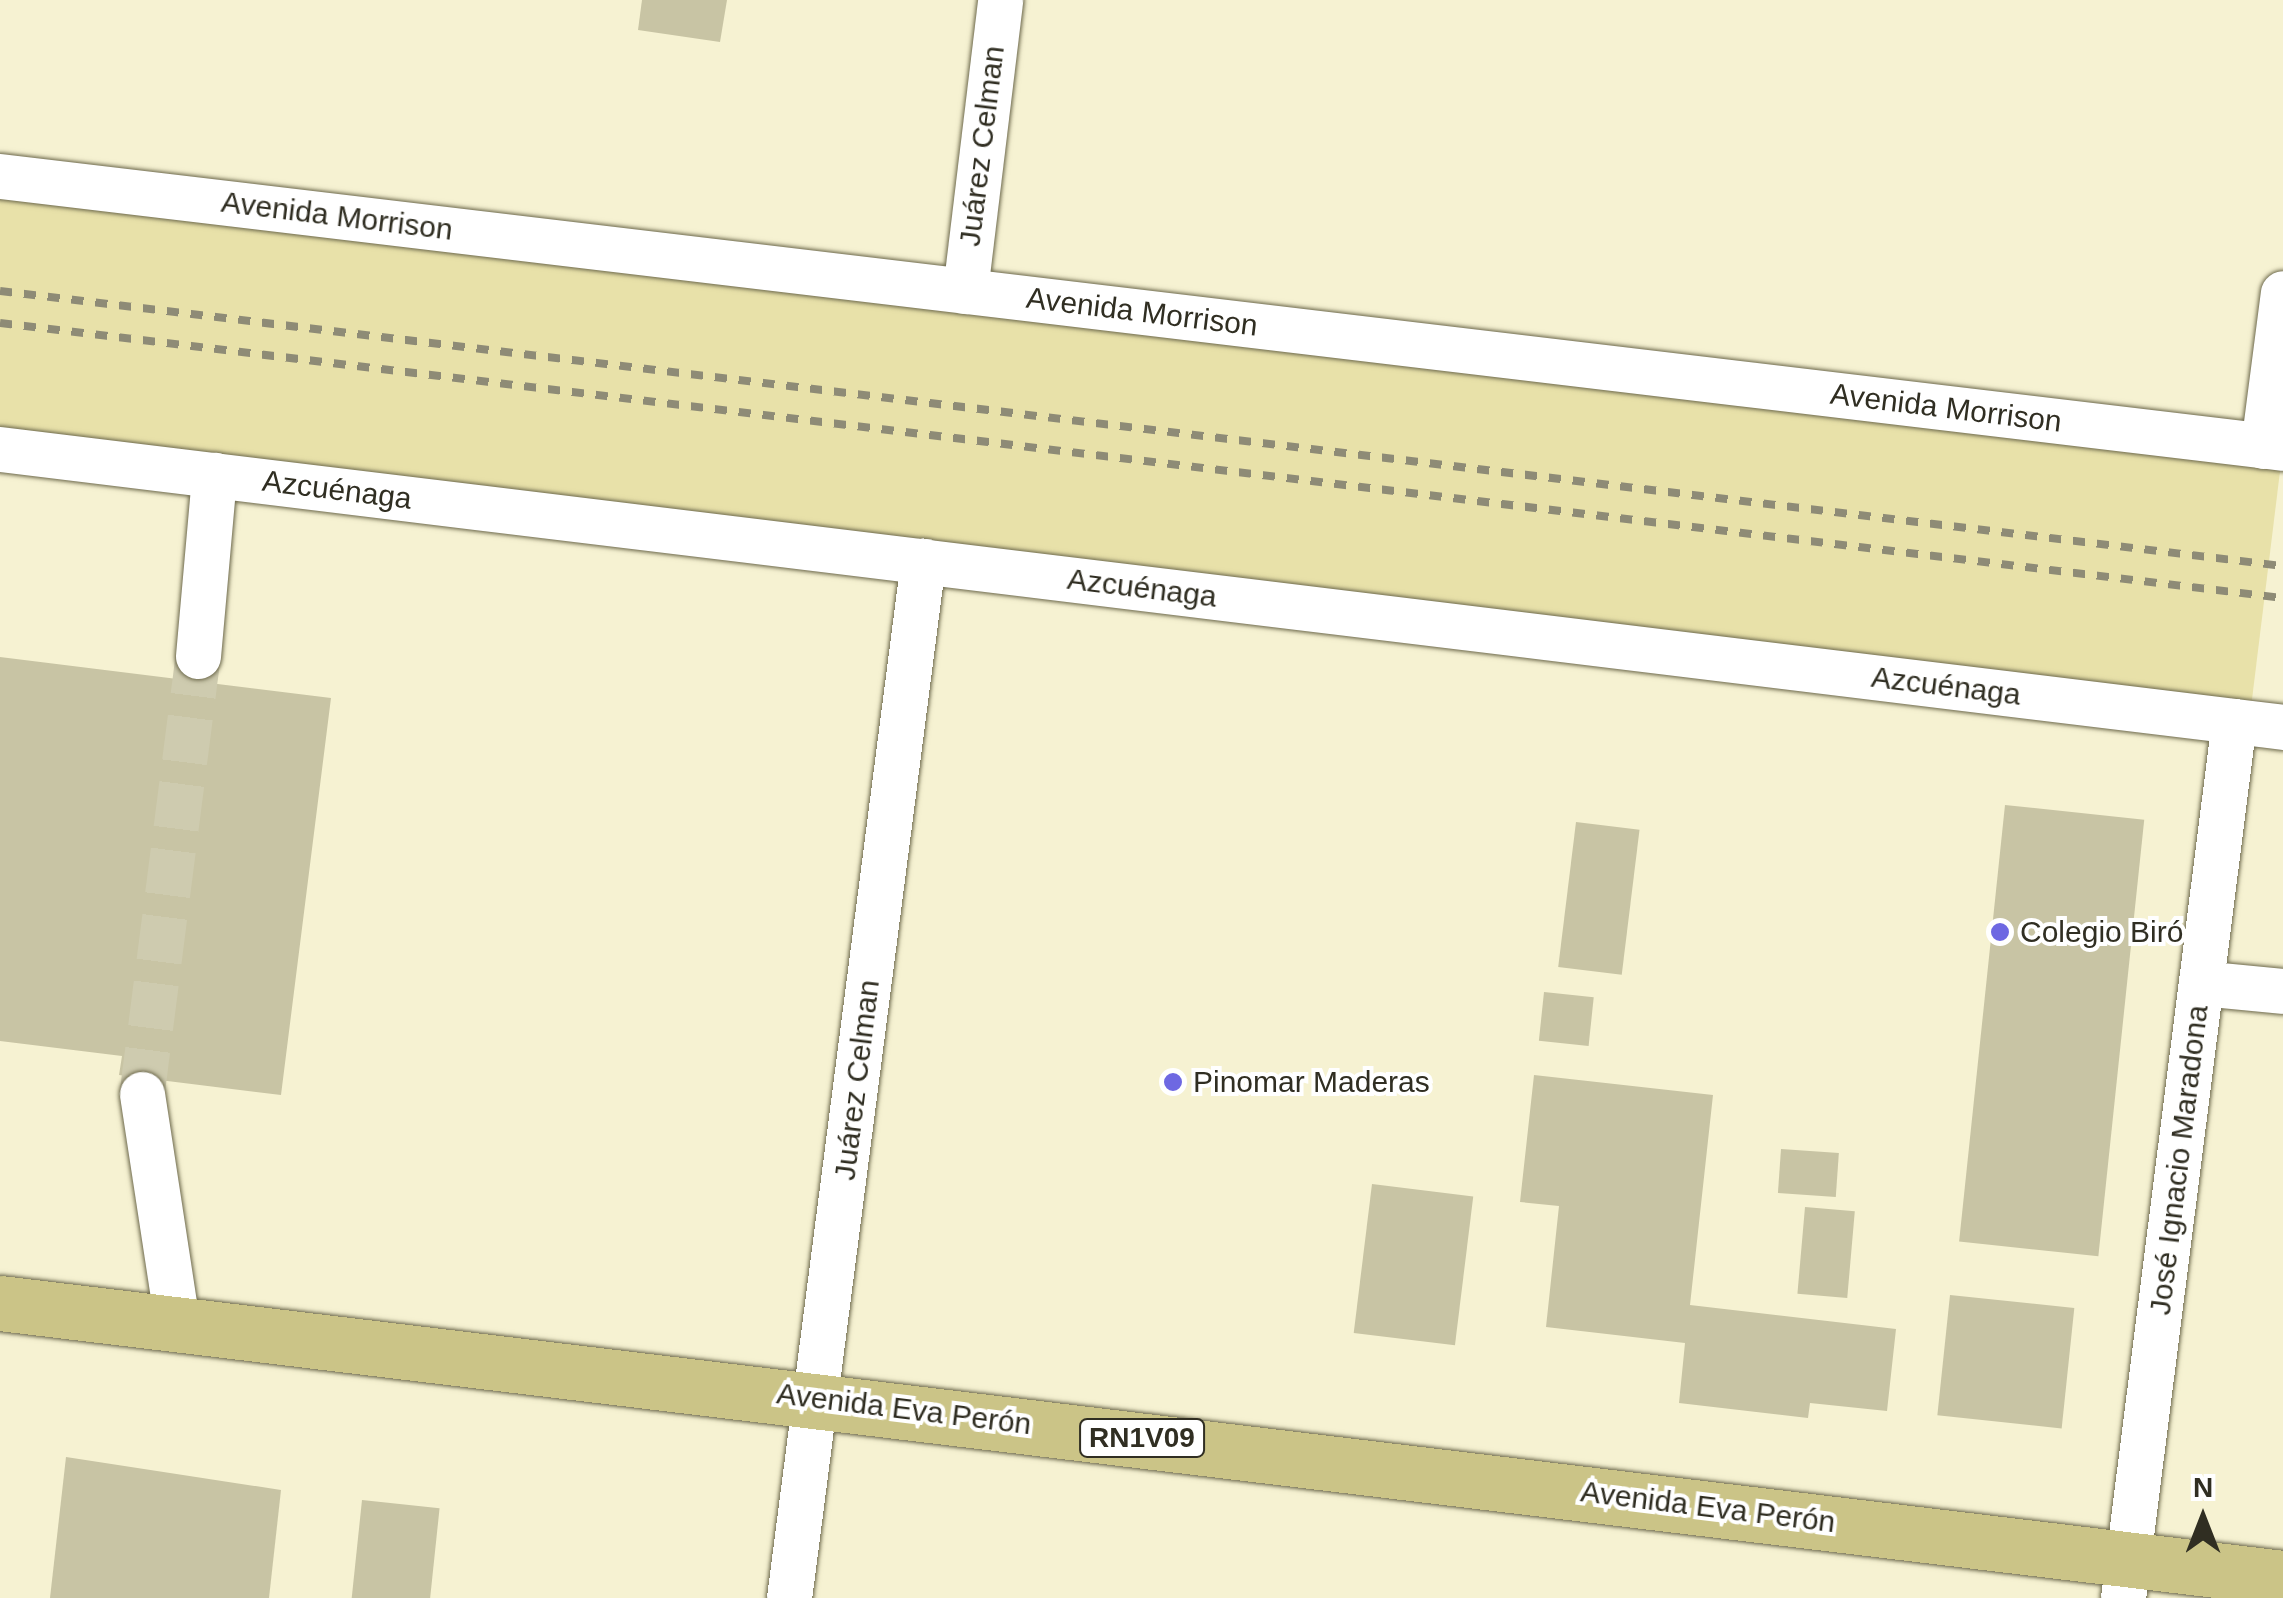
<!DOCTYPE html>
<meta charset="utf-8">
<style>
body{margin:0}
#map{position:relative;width:2283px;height:1598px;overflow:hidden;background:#f6f2d2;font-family:Helvetica,sans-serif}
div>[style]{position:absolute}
.green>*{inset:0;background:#e8e1a9;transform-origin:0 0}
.building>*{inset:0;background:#c8c4a4;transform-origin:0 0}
.minor-tunnel>*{height:45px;margin-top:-22.5px;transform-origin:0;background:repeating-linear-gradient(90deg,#cecbaf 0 45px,transparent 0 67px)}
.roads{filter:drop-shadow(0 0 2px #6d694c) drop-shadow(0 0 2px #6d694c)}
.minor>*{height:45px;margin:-22.5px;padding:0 22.5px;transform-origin:22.5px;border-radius:22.5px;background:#fff}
.major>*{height:55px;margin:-27.5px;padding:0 27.5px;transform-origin:27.5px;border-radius:27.5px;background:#cbc487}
.rail>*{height:8px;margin-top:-4px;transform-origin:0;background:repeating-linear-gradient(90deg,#8e8b76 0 12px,transparent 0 24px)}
.dots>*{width:28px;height:28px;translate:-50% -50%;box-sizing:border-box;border:5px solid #fff;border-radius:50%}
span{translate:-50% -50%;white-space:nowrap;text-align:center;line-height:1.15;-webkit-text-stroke:8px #fff;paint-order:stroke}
.shield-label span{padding:2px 8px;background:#fff;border:2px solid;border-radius:8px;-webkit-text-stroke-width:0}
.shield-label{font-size:28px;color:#302e22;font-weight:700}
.street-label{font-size:30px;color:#302e22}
.poi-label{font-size:30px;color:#302e22}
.left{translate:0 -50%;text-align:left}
.north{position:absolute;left:2153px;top:1468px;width:100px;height:100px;-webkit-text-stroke:8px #fff;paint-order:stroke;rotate:0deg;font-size:28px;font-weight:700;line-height:40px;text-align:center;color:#302e22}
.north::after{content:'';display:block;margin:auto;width:35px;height:45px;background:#302e22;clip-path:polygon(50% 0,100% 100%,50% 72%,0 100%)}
</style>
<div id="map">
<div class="green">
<div style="left:0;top:176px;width:2299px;height:273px;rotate:7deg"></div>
</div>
<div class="building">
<div style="clip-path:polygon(642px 0,727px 0,720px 42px,638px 30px)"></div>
<div style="clip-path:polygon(0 657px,331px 698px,281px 1095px,119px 1075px,122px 1056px,0 1041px)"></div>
<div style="left:2005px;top:805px;width:140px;height:439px;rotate:6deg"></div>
<div style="left:1576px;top:822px;width:64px;height:146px;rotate:7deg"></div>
<div style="left:1544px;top:992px;width:50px;height:49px;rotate:6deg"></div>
<div style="clip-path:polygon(1534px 1075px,1713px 1095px,1690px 1305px,1896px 1329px,1887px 1411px,1810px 1403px,1808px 1418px,1679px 1403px,1685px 1343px,1546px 1327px,1559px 1206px,1520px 1202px)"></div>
<div style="left:1781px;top:1149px;width:58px;height:44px;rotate:4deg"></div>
<div style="left:1372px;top:1184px;width:102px;height:150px;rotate:7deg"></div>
<div style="left:1805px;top:1207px;width:50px;height:87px;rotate:5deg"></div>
<div style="left:1950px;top:1295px;width:125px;height:121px;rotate:6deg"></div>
<div style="clip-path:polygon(66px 1457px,281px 1490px,269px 1598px,50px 1598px)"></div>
<div style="left:362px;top:1500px;width:78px;height:99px;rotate:6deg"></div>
</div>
<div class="minor-tunnel">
<div style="left:142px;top:1094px;width:442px;rotate:-82.7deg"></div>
</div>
<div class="roads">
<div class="minor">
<div style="left:0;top:176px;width:2299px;rotate:6.79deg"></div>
<div style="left:965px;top:291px;width:293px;rotate:-83.1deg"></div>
<div style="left:2263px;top:446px;width:154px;rotate:-82.6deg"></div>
<div style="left:0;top:449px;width:2300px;rotate:6.94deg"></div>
<div style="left:198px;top:656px;width:182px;rotate:-84.9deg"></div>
<div style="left:2201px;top:983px;width:82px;rotate:5.6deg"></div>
<div style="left:142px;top:1094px;width:232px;rotate:81.3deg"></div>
<div style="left:789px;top:1598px;width:1046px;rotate:-82.64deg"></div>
<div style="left:2123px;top:1598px;width:884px;rotate:-82.79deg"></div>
</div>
<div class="major">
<div style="left:0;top:1303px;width:2300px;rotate:6.87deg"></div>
</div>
</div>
<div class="rail">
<div style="left:0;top:291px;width:2300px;rotate:6.87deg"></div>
<div style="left:0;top:323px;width:2300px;rotate:6.87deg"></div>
</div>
<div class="dots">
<div style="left:2000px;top:932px;background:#6e68e2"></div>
<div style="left:1173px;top:1082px;background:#6e68e2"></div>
</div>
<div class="shield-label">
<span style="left:1142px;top:1438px">RN1V09</span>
</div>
<div class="street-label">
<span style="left:982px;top:146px;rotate:-83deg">Juárez Celman</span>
<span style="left:337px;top:216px;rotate:7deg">Avenida Morrison</span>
<span style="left:1142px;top:312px;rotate:7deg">Avenida Morrison</span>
<span style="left:1946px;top:408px;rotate:7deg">Avenida Morrison</span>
<span style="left:337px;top:490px;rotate:7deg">Azcuénaga</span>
<span style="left:1142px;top:588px;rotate:7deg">Azcuénaga</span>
<span style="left:1946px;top:686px;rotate:7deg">Azcuénaga</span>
<span style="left:857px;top:1080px;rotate:-83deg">Juárez Celman</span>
<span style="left:2179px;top:1160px;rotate:-83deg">José Ignacio Maradona</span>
<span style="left:904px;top:1409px;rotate:7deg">Avenida Eva Perón</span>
<span style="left:1708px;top:1507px;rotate:7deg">Avenida Eva Perón</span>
</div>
<div class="poi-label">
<span class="left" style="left:2020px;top:932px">Colegio Biró</span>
<span class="left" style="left:1193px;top:1082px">Pinomar Maderas</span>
</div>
<div class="north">N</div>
</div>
